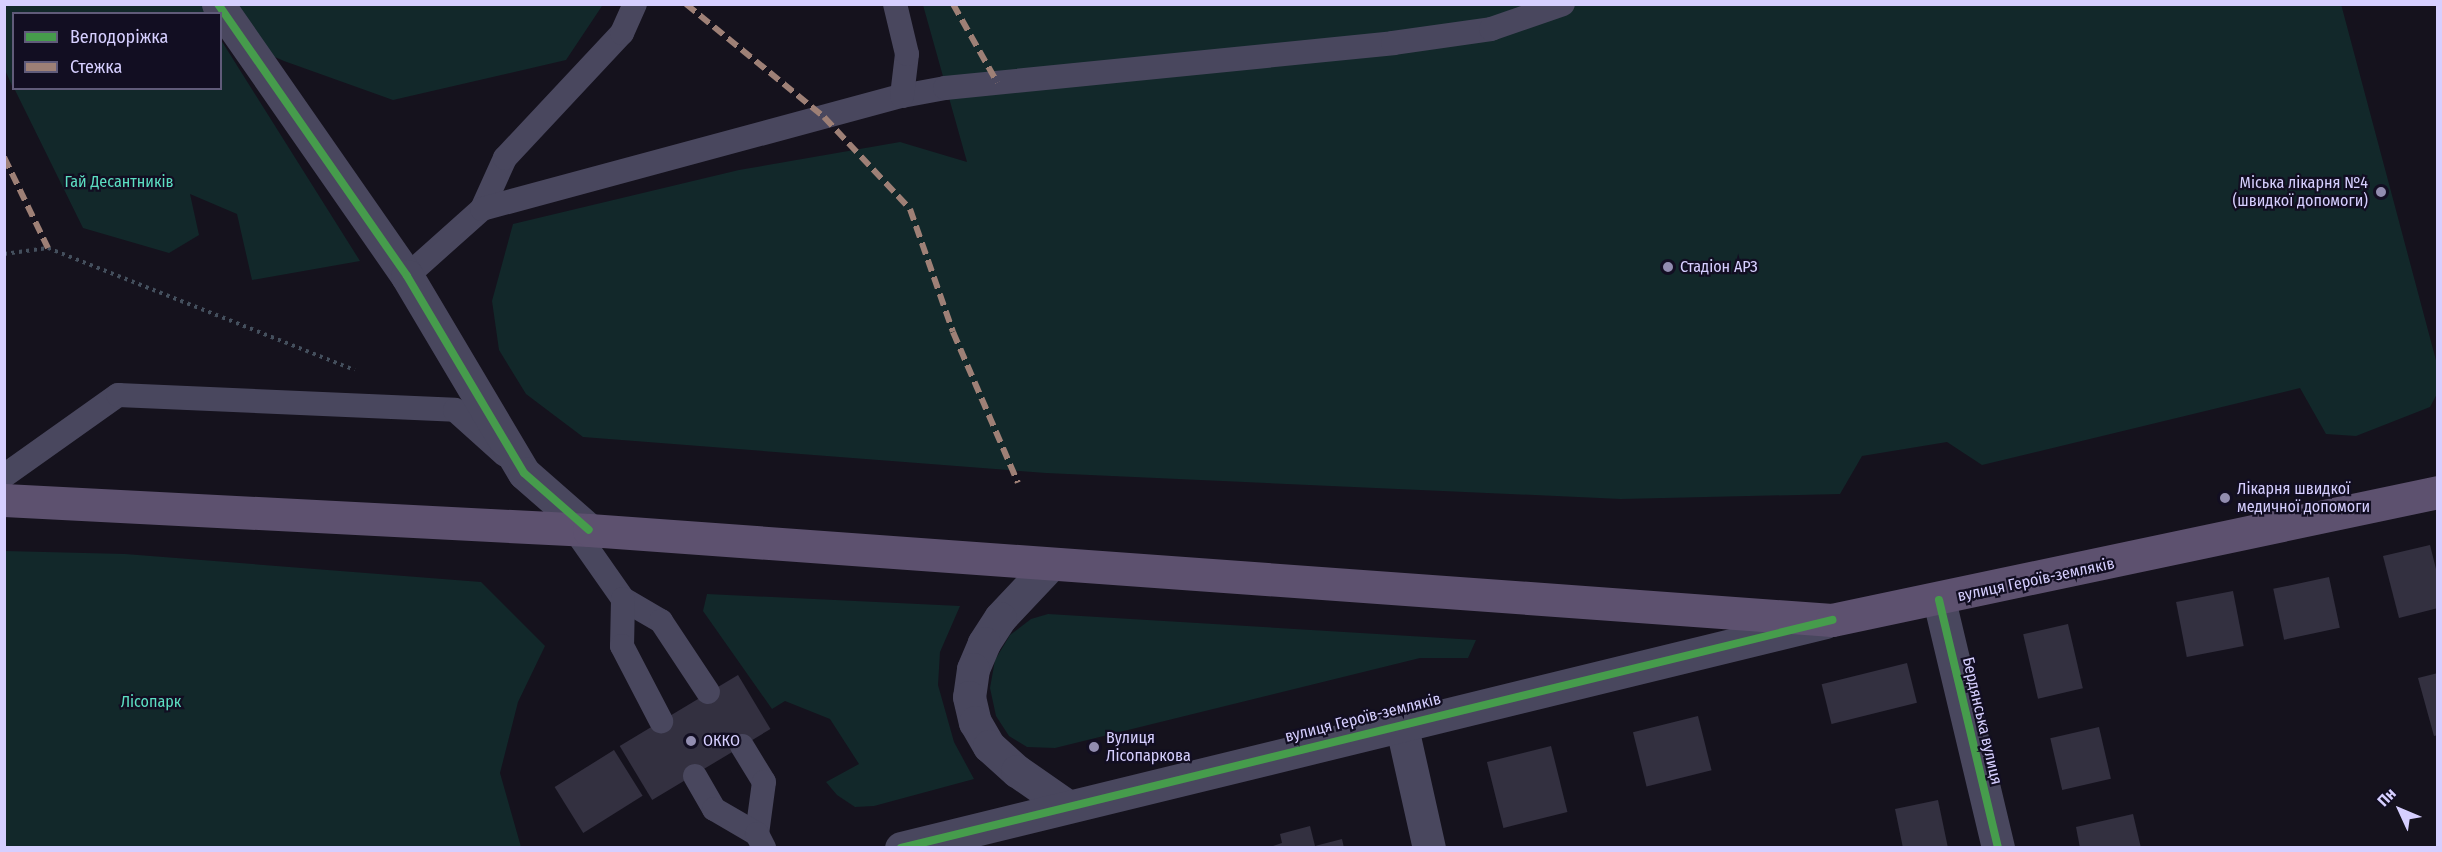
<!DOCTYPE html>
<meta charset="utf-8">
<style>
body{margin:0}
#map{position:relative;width:2442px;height:852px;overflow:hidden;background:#15121d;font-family:"Fira Sans Condensed",sans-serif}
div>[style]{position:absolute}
.green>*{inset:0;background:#12282a}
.building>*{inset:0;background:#333040;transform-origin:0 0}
.path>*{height:4px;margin-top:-2px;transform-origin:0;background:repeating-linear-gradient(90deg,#444f5d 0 3px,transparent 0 7.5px)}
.service>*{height:24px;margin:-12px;padding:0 12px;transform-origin:12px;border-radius:12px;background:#49475e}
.minor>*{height:33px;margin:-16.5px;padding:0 16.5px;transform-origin:16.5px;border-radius:16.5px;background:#49475e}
.primary>*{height:33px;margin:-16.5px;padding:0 16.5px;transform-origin:16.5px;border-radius:16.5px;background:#5d516f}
.quiet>*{height:6px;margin-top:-3px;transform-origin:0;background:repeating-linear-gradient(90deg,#9e8076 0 12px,transparent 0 18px)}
.cycleway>*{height:8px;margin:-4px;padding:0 4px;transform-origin:4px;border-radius:4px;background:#469c4c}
.dots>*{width:16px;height:16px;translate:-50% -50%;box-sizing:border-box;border:3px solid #120e22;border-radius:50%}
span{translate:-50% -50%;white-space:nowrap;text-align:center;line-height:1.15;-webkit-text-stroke:4.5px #120e22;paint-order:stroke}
.park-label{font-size:16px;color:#5cdec2}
.poi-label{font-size:16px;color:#d6cfff}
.right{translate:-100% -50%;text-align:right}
.left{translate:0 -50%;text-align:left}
.street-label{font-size:16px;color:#d6cfff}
.frame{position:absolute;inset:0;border:6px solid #d6cfff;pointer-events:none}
.legend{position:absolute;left:12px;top:12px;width:210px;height:78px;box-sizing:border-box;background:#120e22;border:2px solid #605b7a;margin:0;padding:8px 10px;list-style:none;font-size:18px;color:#d6cfff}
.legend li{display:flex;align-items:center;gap:12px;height:30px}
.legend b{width:30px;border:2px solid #605b7a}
.north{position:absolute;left:2370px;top:780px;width:60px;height:60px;-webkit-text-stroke:4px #120e22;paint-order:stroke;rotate:314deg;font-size:16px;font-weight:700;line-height:24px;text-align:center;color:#d6cfff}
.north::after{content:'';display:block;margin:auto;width:21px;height:27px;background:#d6cfff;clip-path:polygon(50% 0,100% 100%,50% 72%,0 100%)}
</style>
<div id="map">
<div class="green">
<div style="clip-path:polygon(2341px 4px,2437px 364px,2438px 392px,2430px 407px,2356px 436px,2326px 434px,2300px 388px,1982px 465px,1947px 442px,1862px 456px,1840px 494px,1621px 499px,1046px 473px,583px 437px,526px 394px,499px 350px,492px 301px,513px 224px,739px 170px,900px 142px,967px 162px,923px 5px)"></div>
<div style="clip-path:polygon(5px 5px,601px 4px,602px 6px,566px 60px,393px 100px,284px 61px,221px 33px,220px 14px,14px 14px,13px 88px,5px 70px)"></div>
<div style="clip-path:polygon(221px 40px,360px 261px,252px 280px,237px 214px,190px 194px,199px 235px,169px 253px,83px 228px,14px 88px,220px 88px)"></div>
<div style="clip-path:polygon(5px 551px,125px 554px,481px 582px,545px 646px,518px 702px,500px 773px,521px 847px,5px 847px)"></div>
<div style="clip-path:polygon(707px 594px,960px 606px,940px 652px,938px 685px,954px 742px,974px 779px,874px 806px,855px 807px,837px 795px,826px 782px,859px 764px,830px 719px,785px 701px,772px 709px,703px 611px)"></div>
<div style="clip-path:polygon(1048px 614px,1476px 640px,1468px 658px,1420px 658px,1055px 748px,1027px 747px,1009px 736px,996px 716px,990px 688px,995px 660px,1010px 635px,1031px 619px)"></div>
</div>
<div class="building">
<div style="clip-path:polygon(2430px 545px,2438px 577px,2438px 608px,2399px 618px,2383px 556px)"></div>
<div style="left:2329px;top:577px;width:52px;height:57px;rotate:78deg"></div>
<div style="left:2233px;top:591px;width:56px;height:58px;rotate:79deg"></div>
<div style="left:2068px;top:624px;width:66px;height:46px;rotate:77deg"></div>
<div style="left:1907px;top:663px;width:41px;height:88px;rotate:76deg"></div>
<div style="clip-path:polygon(2438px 673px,2438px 735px,2434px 736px,2418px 678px)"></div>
<div style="left:738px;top:675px;width:63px;height:138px;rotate:59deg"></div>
<div style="left:1698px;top:716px;width:56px;height:67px;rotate:76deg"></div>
<div style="left:2099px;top:727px;width:53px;height:50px;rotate:77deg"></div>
<div style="left:1551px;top:746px;width:68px;height:66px;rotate:76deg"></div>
<div style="left:614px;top:750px;width:54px;height:70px;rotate:58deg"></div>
<div style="clip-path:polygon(1938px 800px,1948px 848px,1903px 848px,1895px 809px)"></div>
<div style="clip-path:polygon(2133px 814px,2141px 848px,2080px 848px,2076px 827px)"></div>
<div style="clip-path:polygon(1310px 826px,1315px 846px,1342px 839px,1344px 848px,1267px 848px,1282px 843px,1280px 834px)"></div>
</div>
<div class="path">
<div style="left:4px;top:254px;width:44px;rotate:-7.8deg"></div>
<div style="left:48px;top:248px;width:330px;rotate:21.7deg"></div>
</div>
<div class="service">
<div style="left:902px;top:96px;width:44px;rotate:-10.5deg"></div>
<div style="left:945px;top:88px;width:450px;rotate:-5.7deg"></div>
<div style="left:1393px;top:43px;width:99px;rotate:-8.1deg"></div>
<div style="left:1491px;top:29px;width:76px;rotate:-19.1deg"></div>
<div style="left:482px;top:209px;width:56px;rotate:-65.7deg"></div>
<div style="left:505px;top:158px;width:171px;rotate:-46.9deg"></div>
<div style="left:622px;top:33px;width:32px;rotate:-66deg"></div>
<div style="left:407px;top:276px;width:101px;rotate:-41.8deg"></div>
<div style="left:482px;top:209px;width:435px;rotate:-15.1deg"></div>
<div style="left:902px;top:96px;width:42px;rotate:-83.2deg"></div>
<div style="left:907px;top:54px;width:51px;rotate:-103.5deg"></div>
<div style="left:4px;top:476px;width:140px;rotate:-35.4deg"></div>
<div style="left:118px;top:395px;width:337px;rotate:2.5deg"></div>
<div style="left:455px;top:410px;width:67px;rotate:42deg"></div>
<div style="left:574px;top:529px;width:85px;rotate:55deg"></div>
<div style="left:623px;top:599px;width:44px;rotate:30.1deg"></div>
<div style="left:661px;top:621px;width:85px;rotate:56.5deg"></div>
<div style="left:623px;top:599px;width:47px;rotate:91.2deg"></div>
<div style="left:622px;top:646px;width:85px;rotate:62.5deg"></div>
<div style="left:742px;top:746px;width:42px;rotate:58.6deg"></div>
<div style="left:764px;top:782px;width:52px;rotate:97.7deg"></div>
<div style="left:695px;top:776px;width:38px;rotate:60deg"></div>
<div style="left:714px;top:809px;width:50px;rotate:30.2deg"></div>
<div style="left:757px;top:834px;width:16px;rotate:63deg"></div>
</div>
<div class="minor">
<div style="left:218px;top:4px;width:331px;rotate:55.2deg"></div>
<div style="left:407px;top:276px;width:229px;rotate:59.3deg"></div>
<div style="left:524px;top:473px;width:86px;rotate:41.2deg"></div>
<div style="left:1049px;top:566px;width:71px;rotate:133.3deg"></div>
<div style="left:1000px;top:618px;width:30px;rotate:123deg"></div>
<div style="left:984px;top:643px;width:28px;rotate:113deg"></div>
<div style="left:973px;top:669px;width:28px;rotate:98deg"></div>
<div style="left:969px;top:697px;width:26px;rotate:77deg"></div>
<div style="left:975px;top:722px;width:28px;rotate:60deg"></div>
<div style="left:989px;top:746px;width:38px;rotate:42deg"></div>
<div style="left:1017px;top:771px;width:60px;rotate:34.8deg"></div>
<div style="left:1939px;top:600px;width:255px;rotate:76.6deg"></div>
<div style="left:1401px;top:723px;width:128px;rotate:77.4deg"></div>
<div style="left:901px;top:848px;width:951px;rotate:-13.74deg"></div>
</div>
<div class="primary">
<div style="left:4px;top:500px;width:586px;rotate:2.94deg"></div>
<div style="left:589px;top:530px;width:1246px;rotate:4.14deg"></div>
<div style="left:1832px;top:620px;width:619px;rotate:-11.93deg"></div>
</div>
<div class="quiet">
<div style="left:686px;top:4px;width:178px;rotate:39.3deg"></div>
<div style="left:824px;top:117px;width:126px;rotate:46.9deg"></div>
<div style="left:910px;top:209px;width:130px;rotate:70.7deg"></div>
<div style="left:953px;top:332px;width:164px;rotate:66.7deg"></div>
<div style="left:953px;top:4px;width:90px;rotate:60.6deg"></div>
<div style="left:4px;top:157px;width:101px;rotate:64.2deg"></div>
</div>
<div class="cycleway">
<div style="left:218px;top:4px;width:331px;rotate:55.2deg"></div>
<div style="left:407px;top:276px;width:229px;rotate:59.3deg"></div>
<div style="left:524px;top:473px;width:86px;rotate:41.2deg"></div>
<div style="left:1939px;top:600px;width:255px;rotate:76.6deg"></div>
<div style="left:901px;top:848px;width:959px;rotate:-13.76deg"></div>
</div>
<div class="dots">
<div style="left:2381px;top:192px;background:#928db0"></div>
<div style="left:1668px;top:267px;background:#928db0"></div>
<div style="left:2225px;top:498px;background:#928db0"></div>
<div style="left:691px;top:741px;background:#928db0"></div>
<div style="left:1094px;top:747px;background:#928db0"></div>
</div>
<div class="park-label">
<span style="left:119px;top:182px">Гай Десантників</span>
<span style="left:151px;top:702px">Лісопарк</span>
</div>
<div class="poi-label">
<span class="right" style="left:2368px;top:192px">Міська лікарня №4<br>(швидкої допомоги)</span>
<span class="left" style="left:1680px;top:267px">Стадіон АРЗ</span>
<span class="left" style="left:2237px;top:498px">Лікарня швидкої<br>медичної допомоги</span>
<span class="left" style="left:1106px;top:747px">Вулиця<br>Лісопаркова</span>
<span class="left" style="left:703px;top:741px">ОККО</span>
</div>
<div class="street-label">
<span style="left:2036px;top:580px;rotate:-12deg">вулиця Героїв-земляків</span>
<span style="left:1363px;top:718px;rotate:-14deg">вулиця Героїв-земляків</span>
<span style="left:1982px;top:721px;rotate:77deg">Бердянська вулиця</span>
</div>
<div class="frame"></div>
<ul class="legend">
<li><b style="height:8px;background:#469c4c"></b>Велодоріжка</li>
<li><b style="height:8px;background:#9e8076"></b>Стежка</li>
</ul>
<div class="north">Пн</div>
</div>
